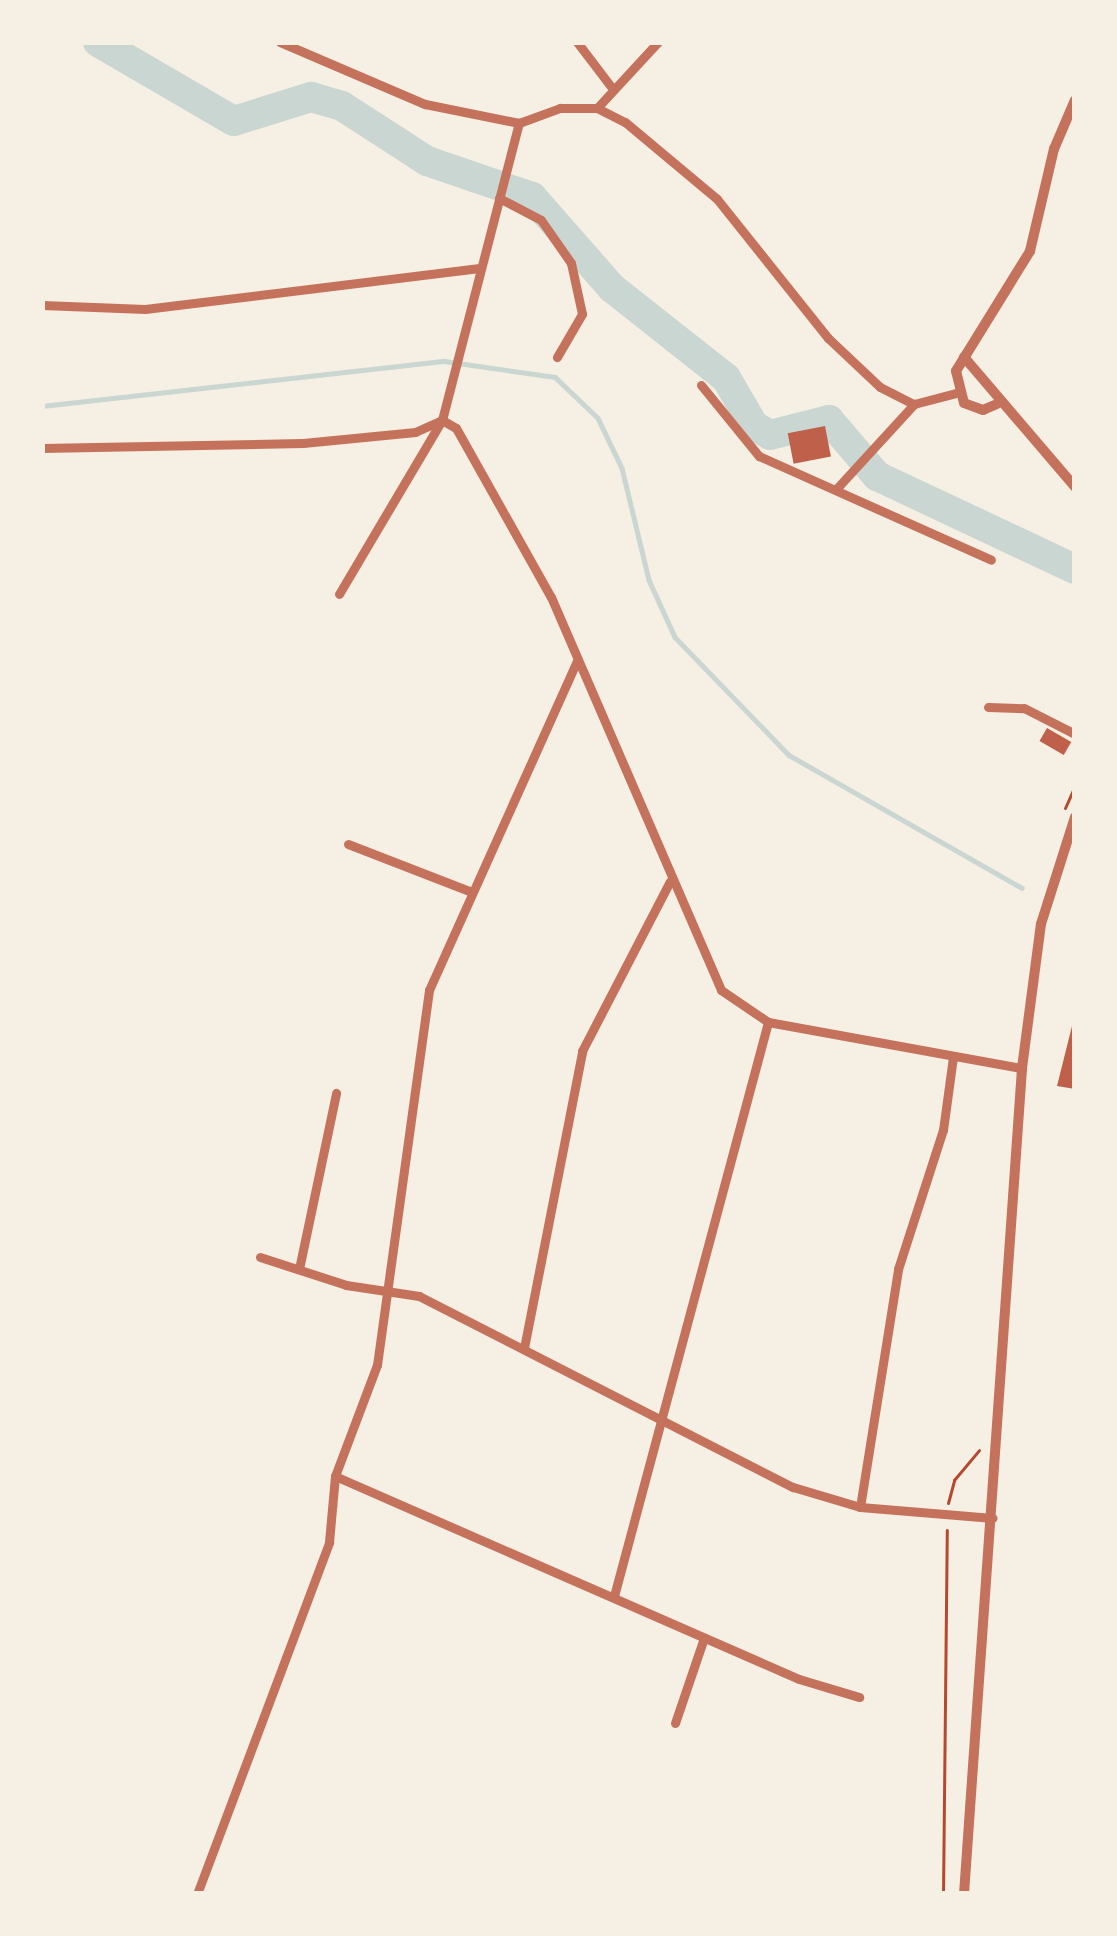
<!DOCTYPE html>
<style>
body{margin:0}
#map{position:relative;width:1117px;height:1936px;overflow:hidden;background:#f6efe4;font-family:"Times New Roman",serif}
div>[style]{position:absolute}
.stream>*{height:4.5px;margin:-2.25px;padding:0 2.25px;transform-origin:2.25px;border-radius:2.25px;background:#c9d6d2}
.river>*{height:30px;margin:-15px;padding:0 15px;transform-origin:15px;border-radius:15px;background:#c9d6d2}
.building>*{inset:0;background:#bf614a;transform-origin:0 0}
.path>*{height:3px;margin:-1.5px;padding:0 1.5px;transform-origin:1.5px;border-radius:1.5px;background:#b5482f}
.minor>*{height:9px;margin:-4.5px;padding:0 4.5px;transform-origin:4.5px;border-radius:4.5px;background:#c5725c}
.tertiary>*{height:10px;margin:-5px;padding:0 5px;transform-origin:5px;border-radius:5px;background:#c5725c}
span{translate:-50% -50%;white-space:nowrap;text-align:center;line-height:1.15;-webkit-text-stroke:10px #f6efe4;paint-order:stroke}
.frame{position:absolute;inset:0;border:45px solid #f6efe4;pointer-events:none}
</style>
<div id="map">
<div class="stream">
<div style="left:42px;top:406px;width:405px;rotate:-6.4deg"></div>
<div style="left:444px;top:361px;width:112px;rotate:8.2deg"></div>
<div style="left:555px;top:377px;width:59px;rotate:43.6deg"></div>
<div style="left:598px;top:418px;width:55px;rotate:64.4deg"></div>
<div style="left:622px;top:468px;width:115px;rotate:76.4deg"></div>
<div style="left:649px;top:580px;width:63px;rotate:65.5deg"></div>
<div style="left:675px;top:637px;width:164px;rotate:46deg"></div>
<div style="left:789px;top:755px;width:268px;rotate:29.7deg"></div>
</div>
<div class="river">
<div style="left:98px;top:42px;width:157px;rotate:30.2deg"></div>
<div style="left:234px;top:121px;width:81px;rotate:-17.3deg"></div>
<div style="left:311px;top:97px;width:32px;rotate:16deg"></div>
<div style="left:342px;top:106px;width:101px;rotate:32.9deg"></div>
<div style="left:427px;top:161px;width:111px;rotate:18.9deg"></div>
<div style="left:532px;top:197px;width:121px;rotate:48.7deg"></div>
<div style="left:612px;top:288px;width:145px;rotate:38.3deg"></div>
<div style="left:726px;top:378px;width:56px;rotate:59.7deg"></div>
<div style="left:754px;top:426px;width:18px;rotate:29deg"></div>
<div style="left:770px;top:435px;width:61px;rotate:-14.3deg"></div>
<div style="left:829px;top:420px;width:74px;rotate:49.4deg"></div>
<div style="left:877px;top:476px;width:219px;rotate:25.2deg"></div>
</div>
<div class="building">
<div style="left:825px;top:426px;width:31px;height:38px;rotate:79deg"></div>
<div style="left:1047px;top:728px;width:28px;height:15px;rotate:30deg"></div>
<div style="clip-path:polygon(1075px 1014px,1075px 1089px,1057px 1086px)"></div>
</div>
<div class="path">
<div style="left:1065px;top:808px;width:24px;rotate:-66deg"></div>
<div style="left:948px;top:1503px;width:24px;rotate:-75deg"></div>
<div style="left:954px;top:1480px;width:39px;rotate:-50deg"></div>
<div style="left:943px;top:1894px;width:364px;rotate:-89.4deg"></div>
</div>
<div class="minor">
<div style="left:280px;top:42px;width:158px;rotate:23.2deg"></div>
<div style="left:425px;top:104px;width:96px;rotate:11.4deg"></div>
<div style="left:519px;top:123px;width:44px;rotate:-20.1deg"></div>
<div style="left:560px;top:108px;width:37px"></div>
<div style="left:597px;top:108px;width:31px;rotate:27deg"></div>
<div style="left:625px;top:122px;width:120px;rotate:39.9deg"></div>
<div style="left:717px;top:199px;width:178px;rotate:51.4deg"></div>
<div style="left:828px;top:338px;width:71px;rotate:43.3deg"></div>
<div style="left:880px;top:387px;width:38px;rotate:27deg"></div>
<div style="left:914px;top:404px;width:43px;rotate:-14.7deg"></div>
<div style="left:577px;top:42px;width:58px;rotate:52.7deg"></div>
<div style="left:597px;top:108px;width:90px;rotate:-47.3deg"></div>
<div style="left:499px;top:198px;width:47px;rotate:27.6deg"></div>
<div style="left:541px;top:220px;width:52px;rotate:55.1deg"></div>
<div style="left:571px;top:263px;width:52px;rotate:77.8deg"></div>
<div style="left:582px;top:314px;width:50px;rotate:120.2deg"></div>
<div style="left:42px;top:305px;width:103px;rotate:2.2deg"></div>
<div style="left:145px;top:309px;width:337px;rotate:-7deg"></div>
<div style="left:701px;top:385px;width:92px;rotate:50.8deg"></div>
<div style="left:759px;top:456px;width:254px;rotate:24.1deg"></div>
<div style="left:442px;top:420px;width:16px;rotate:30deg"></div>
<div style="left:456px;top:428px;width:194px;rotate:60.7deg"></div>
<div style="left:551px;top:597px;width:428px;rotate:66.6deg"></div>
<div style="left:721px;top:990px;width:57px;rotate:34.2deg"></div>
<div style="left:768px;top:1022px;width:258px;rotate:10.3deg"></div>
<div style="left:42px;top:448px;width:261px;rotate:-1.1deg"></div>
<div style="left:303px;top:443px;width:113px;rotate:-5.6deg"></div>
<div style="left:415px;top:432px;width:30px;rotate:-24deg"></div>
<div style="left:838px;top:487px;width:113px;rotate:-47.5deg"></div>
<div style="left:339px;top:594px;width:202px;rotate:-59.4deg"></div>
<div style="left:442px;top:420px;width:307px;rotate:-75.5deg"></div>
<div style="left:988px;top:707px;width:36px;rotate:2deg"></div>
<div style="left:1024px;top:708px;width:57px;rotate:27deg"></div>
<div style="left:348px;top:844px;width:130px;rotate:21.2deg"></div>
<div style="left:260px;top:1257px;width:90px;rotate:18deg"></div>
<div style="left:346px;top:1285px;width:74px;rotate:8.6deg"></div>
<div style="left:419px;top:1296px;width:420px;rotate:27.1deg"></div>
<div style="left:793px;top:1487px;width:70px;rotate:16.6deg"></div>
<div style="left:860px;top:1507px;width:133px;rotate:4.7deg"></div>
<div style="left:299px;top:1269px;width:180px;rotate:-78.1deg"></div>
<div style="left:524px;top:1348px;width:303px;rotate:-78.9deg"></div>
<div style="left:582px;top:1051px;width:191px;rotate:-62.6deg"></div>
<div style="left:335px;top:1476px;width:506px;rotate:23.63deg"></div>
<div style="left:799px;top:1679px;width:63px;rotate:16.7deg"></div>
<div style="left:860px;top:1507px;width:241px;rotate:-80.9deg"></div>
<div style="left:898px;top:1269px;width:146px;rotate:-72.1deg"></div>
<div style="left:943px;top:1130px;width:74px;rotate:-82.2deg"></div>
<div style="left:614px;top:1596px;width:594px;rotate:-74.98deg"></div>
<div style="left:675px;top:1723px;width:90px;rotate:-71.2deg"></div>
<div style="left:197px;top:1894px;width:376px;rotate:-69.4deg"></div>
<div style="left:329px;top:1542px;width:66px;rotate:-84.8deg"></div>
<div style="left:335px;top:1476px;width:119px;rotate:-69.3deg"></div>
<div style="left:377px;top:1365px;width:379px;rotate:-82.1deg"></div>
<div style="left:429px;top:990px;width:361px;rotate:-65.8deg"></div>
</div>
<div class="tertiary">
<div style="left:964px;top:357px;width:171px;rotate:49.5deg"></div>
<div style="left:997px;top:404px;width:15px;rotate:157deg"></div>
<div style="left:983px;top:410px;width:20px;rotate:-160deg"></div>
<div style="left:964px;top:403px;width:33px;rotate:-104deg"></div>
<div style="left:956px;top:371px;width:141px;rotate:-58.3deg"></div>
<div style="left:1030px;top:251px;width:105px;rotate:-76.8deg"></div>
<div style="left:1054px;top:149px;width:53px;rotate:-66.8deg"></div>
<div style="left:964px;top:1894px;width:828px;rotate:-85.98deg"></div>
<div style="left:1022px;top:1068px;width:145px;rotate:-82.5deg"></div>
<div style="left:1041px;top:924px;width:112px;rotate:-72.4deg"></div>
</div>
<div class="frame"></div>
</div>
